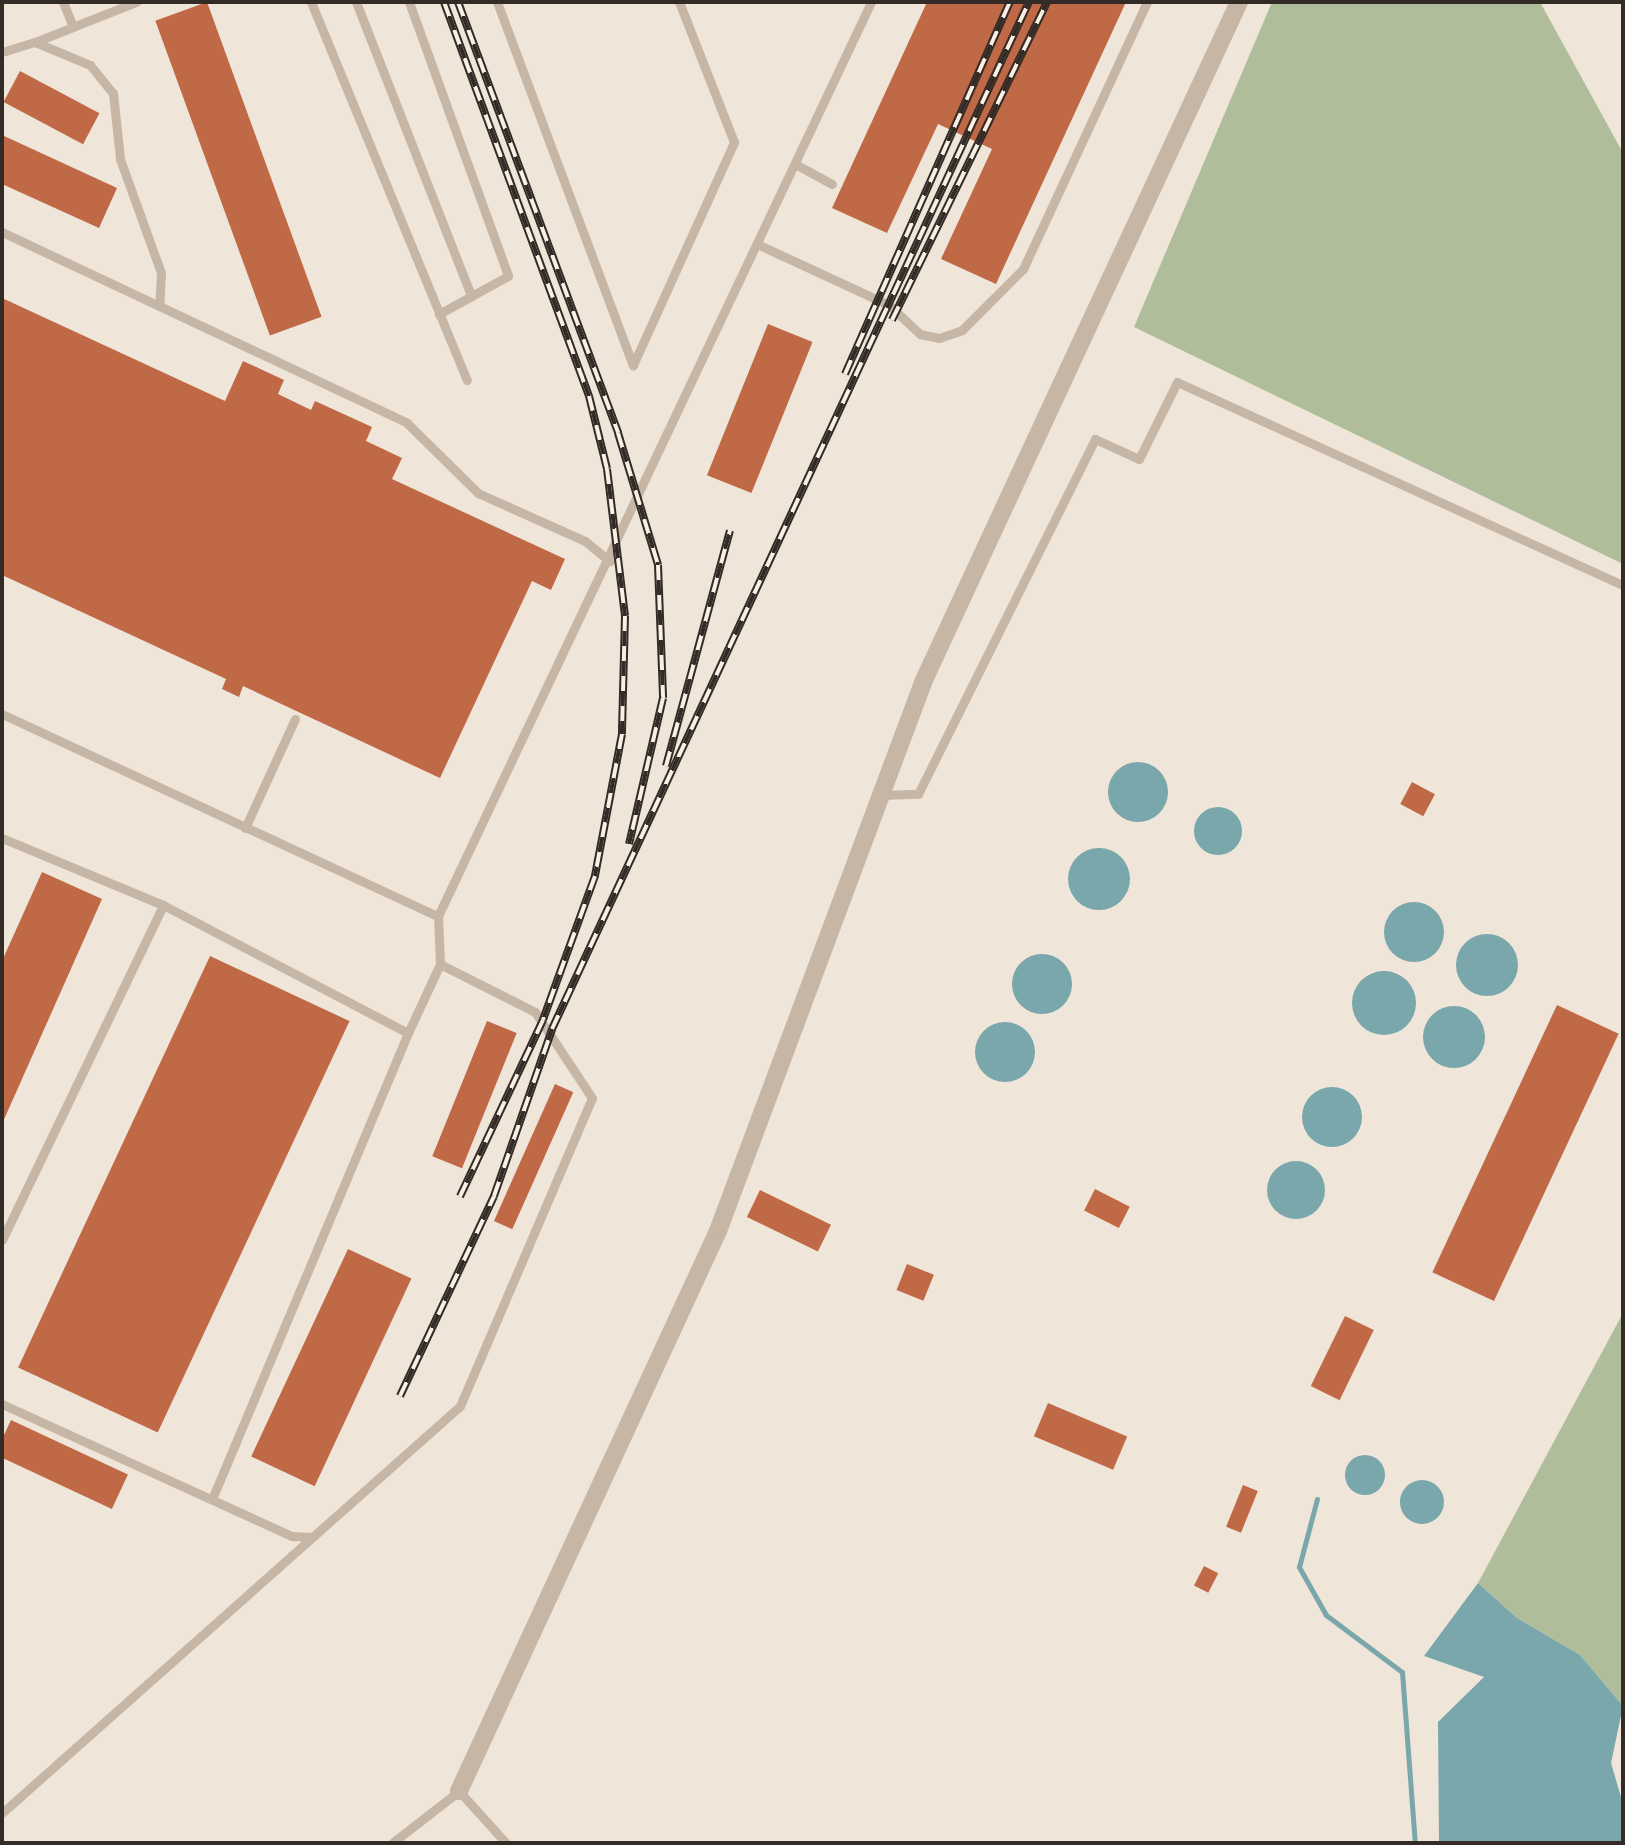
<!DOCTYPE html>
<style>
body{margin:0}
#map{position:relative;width:1625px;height:1845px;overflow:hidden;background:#efe6d9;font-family:Overpass,sans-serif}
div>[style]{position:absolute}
.green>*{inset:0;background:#b0bd9a}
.water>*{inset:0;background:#7aa7ab}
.round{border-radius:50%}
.stream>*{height:5px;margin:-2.5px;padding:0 2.5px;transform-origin:2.5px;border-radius:2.5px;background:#7aa7ab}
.building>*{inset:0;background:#bf6947;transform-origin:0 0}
.service>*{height:9px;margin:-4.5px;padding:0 4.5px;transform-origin:4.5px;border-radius:4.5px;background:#c6b6a6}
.minor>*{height:18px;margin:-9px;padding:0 9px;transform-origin:9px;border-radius:9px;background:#c6b6a6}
.rail>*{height:8px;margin-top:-4px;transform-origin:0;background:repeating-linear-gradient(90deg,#f8f0e5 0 15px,#332b26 0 30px);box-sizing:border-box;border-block:2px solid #332b26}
span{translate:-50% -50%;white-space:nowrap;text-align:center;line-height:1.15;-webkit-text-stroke:8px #f8f0e5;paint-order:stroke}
.frame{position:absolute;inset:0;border:4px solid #332b26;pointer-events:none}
</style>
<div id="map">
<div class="green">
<div style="clip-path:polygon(1272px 2px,1540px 2px,1623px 153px,1623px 564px,1134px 327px)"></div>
<div style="clip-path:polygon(1623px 1313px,1623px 1706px,1580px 1655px,1517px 1618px,1478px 1583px)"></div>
</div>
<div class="water">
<div class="round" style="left:1108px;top:762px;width:60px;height:60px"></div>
<div class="round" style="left:1194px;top:807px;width:48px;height:48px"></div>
<div class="round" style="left:1068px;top:848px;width:62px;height:62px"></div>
<div class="round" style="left:1384px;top:902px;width:60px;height:60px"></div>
<div class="round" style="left:1456px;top:934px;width:62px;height:62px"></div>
<div class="round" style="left:1012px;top:954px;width:60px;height:60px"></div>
<div class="round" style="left:1352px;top:971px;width:64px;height:64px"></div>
<div class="round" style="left:1423px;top:1006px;width:62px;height:62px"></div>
<div class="round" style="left:975px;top:1022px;width:60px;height:60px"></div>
<div class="round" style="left:1302px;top:1087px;width:60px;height:60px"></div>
<div class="round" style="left:1267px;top:1161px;width:58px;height:58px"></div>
<div class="round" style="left:1345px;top:1455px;width:40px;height:40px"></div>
<div class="round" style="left:1400px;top:1480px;width:44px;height:44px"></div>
<div style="clip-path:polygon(1478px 1583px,1517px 1618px,1580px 1655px,1623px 1706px,1611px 1763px,1623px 1804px,1623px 1843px,1439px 1843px,1438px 1722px,1484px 1677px,1424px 1656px)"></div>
</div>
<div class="stream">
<div style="left:1317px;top:1499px;width:70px;rotate:104.8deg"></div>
<div style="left:1299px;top:1567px;width:55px;rotate:60.6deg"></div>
<div style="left:1326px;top:1615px;width:95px;rotate:36.9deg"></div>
<div style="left:1402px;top:1672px;width:171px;rotate:85.7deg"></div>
</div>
<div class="building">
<div style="left:207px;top:2px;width:335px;height:55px;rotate:70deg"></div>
<div style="clip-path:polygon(927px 2px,1126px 2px,996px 284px,941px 259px,992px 149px,938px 124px,887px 233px,832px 208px)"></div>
<div style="left:20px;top:71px;width:90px;height:35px;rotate:28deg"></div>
<div style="clip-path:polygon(2px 135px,117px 188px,99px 228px,2px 184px)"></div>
<div style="clip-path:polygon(2px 298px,225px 401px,243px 361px,284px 380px,278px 394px,311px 410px,315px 401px,372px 427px,366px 441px,402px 458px,392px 479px,565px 559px,551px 590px,532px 581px,440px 778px,243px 686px,239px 697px,222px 689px,226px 679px,2px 575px)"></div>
<div style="left:768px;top:324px;width:48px;height:163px;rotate:22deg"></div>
<div style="left:1412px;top:782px;width:26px;height:25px;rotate:28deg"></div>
<div style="clip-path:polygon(42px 872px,102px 899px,2px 1124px,2px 961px)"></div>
<div style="left:210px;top:956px;width:154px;height:454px;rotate:25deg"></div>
<div style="left:1557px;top:1005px;width:68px;height:295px;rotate:25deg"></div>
<div style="left:487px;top:1021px;width:32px;height:146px;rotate:22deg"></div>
<div style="left:555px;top:1084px;width:20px;height:150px;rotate:24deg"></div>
<div style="left:1095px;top:1189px;width:39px;height:24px;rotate:27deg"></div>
<div style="left:760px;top:1190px;width:79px;height:30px;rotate:26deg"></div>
<div style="left:348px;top:1249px;width:70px;height:229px;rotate:25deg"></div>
<div style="left:907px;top:1264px;width:29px;height:28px;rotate:22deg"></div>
<div style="left:1345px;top:1316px;width:32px;height:78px;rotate:26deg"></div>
<div style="left:1048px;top:1403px;width:86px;height:36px;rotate:23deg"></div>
<div style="left:11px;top:1420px;width:129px;height:38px;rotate:25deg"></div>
<div style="left:1243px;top:1485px;width:16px;height:45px;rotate:22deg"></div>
<div style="left:1204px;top:1566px;width:16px;height:22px;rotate:27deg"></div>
</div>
<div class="service">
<div style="left:63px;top:2px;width:27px;rotate:68deg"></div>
<div style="left:311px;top:2px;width:409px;rotate:67.6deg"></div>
<div style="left:356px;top:2px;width:316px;rotate:68.6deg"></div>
<div style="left:409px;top:2px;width:291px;rotate:70.1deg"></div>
<div style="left:508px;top:276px;width:79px;rotate:151.2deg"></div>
<div style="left:497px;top:2px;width:388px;rotate:69.5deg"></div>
<div style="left:35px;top:42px;width:109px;rotate:-21.6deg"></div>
<div style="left:2px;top:52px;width:34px;rotate:-17deg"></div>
<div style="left:35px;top:42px;width:60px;rotate:22.7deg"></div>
<div style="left:90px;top:65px;width:36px;rotate:51deg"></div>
<div style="left:113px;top:93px;width:66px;rotate:83.9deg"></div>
<div style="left:120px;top:159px;width:121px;rotate:70.2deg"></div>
<div style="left:161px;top:273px;width:33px;rotate:93deg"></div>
<div style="left:795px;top:164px;width:42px;rotate:28.4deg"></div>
<div style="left:2px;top:232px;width:448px;rotate:25.2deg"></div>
<div style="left:407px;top:423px;width:100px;rotate:44.6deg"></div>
<div style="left:478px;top:493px;width:117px;rotate:24.2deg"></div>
<div style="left:585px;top:541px;width:32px;rotate:39deg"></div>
<div style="left:757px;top:244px;width:145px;rotate:24.8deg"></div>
<div style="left:889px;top:305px;width:42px;rotate:43.1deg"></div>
<div style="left:920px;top:334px;width:19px;rotate:12deg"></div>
<div style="left:939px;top:338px;width:24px;rotate:-19deg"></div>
<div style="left:962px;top:330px;width:86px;rotate:-45deg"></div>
<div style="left:1023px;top:269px;width:294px;rotate:-65.1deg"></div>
<div style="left:633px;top:365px;width:245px;rotate:-65.6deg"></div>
<div style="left:734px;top:142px;width:150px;rotate:-111.4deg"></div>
<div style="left:2px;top:714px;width:481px;rotate:24.9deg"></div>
<div style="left:438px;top:916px;width:48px;rotate:87.6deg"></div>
<div style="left:440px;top:964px;width:76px;rotate:114.9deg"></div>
<div style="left:408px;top:1033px;width:276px;rotate:-152.4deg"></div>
<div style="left:163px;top:905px;width:174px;rotate:-157.4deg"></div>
<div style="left:880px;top:795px;width:38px;rotate:-2deg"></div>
<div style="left:918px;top:794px;width:397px;rotate:-63.5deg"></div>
<div style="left:1095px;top:439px;width:48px;rotate:24.4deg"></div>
<div style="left:1139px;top:459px;width:86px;rotate:-63.7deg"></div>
<div style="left:1177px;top:382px;width:490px;rotate:24.5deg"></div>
<div style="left:245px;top:828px;width:120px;rotate:-65.4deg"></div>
<div style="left:438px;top:916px;width:1011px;rotate:-64.65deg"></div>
<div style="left:2px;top:1240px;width:372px;rotate:-64.3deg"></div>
<div style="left:2px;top:1404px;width:319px;rotate:24.5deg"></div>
<div style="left:292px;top:1536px;width:20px;rotate:3deg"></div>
<div style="left:212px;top:1499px;width:506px;rotate:-67.19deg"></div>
<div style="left:2px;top:1813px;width:613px;rotate:-41.63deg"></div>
<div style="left:460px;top:1406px;width:335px;rotate:-66.8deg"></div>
<div style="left:592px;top:1098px;width:103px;rotate:-123.5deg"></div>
<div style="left:535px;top:1012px;width:106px;rotate:-153.2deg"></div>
<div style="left:392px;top:1843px;width:85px;rotate:-37.8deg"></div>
<div style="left:459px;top:1791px;width:70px;rotate:47.9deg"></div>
</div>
<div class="minor">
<div style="left:459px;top:1791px;width:617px;rotate:-65.18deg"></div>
<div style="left:718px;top:1231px;width:588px;rotate:-69.5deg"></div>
<div style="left:924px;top:680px;width:748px;rotate:-65.08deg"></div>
</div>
<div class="rail">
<div style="left:444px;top:2px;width:420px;rotate:69.8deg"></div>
<div style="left:589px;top:396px;width:75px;rotate:76.1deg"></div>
<div style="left:607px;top:469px;width:148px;rotate:83deg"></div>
<div style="left:625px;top:616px;width:118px;rotate:91.5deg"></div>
<div style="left:622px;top:734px;width:145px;rotate:100.8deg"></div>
<div style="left:595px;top:876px;width:153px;rotate:109.9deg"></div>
<div style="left:543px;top:1020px;width:195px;rotate:115.2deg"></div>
<div style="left:458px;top:2px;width:460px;rotate:69.6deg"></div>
<div style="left:618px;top:433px;width:138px;rotate:73.1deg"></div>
<div style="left:658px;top:565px;width:133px;rotate:87.8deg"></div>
<div style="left:663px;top:698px;width:150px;rotate:103.1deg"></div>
<div style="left:892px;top:320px;width:354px;rotate:-64deg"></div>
<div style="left:845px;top:374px;width:407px;rotate:-66.1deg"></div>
<div style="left:666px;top:766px;width:244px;rotate:-74.8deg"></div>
<div style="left:400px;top:1396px;width:221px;rotate:-64.8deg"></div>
<div style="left:494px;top:1196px;width:177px;rotate:-70.8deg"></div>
<div style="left:552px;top:1029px;width:1132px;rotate:-65.09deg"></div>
</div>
<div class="frame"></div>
</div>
